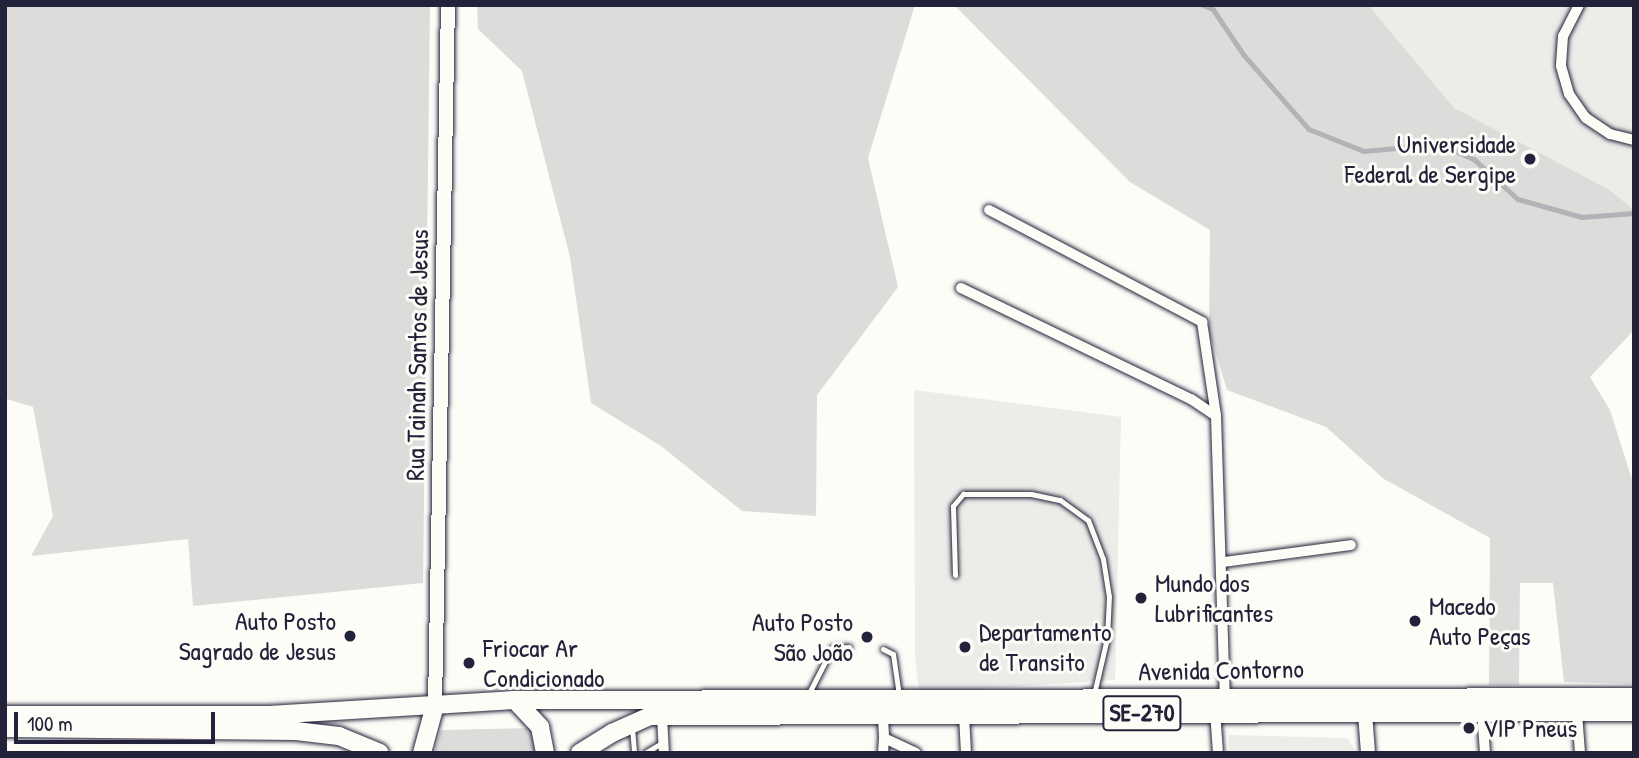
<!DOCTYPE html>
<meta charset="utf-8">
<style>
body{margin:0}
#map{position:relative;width:1639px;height:758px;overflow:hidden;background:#fdfcf7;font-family:"Patrick Hand",sans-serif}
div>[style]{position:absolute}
.built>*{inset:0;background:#ecece9}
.green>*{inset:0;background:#dddcdb}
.stream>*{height:4.5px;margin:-2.25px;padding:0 2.25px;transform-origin:2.25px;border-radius:2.25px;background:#b2b2b7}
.roads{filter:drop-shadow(0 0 2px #22223b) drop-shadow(0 0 2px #22223b)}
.service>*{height:5px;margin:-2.5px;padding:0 2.5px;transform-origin:2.5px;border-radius:2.5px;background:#fdfcf7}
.minor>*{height:10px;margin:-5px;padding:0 5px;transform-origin:5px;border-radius:5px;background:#fdfcf7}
.tertiary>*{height:14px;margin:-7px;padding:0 7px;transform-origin:7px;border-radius:7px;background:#fdfcf7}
.primary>*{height:18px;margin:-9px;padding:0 9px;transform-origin:9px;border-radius:9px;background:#fdfcf7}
.dots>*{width:19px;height:19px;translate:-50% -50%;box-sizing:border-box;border:4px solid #fdfcf7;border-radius:50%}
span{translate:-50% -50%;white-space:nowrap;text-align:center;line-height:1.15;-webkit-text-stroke:6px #fdfcf7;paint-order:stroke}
.shield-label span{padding:2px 5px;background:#fdfcf7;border:2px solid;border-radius:5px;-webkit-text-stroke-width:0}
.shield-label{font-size:24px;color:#22223b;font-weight:700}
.poi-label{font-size:26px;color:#22223b}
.right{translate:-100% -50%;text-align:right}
.left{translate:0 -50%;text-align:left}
.street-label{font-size:26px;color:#22223b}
.frame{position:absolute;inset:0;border:7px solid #22223b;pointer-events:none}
.scale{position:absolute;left:14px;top:712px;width:201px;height:32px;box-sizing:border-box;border:4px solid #22223b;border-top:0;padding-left:9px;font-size:21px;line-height:24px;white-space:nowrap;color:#22223b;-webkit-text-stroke:5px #fdfcf7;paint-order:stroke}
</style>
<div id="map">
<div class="built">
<div style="clip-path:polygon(1231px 5px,1634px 5px,1634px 326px)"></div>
<div style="clip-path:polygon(914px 390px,1121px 417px,1115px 680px,919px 693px,915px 656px)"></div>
<div style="clip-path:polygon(1229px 735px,1347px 738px,1357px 753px,1229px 753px)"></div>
</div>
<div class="green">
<div style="clip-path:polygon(5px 5px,430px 5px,423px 583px,193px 606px,188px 539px,31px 556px,53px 516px,33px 407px,7px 399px)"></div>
<div style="clip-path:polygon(477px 5px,915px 5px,868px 158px,898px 287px,817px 395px,816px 516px,742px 511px,661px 446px,591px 403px,570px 257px,522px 71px,478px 29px)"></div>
<div style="clip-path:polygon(954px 5px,1368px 5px,1454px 108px,1608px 189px,1634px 210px,1634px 330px,1590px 377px,1610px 410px,1634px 486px,1634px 684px,1564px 682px,1553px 583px,1520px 583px,1519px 685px,1489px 685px,1490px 538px,1384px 479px,1326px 427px,1227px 390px,1209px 331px,1210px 230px,1130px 182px)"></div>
<div style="clip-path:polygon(532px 728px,536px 753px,434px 753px,441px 730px)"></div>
</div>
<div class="stream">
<div style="left:1203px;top:5px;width:11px;rotate:22deg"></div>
<div style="left:1213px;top:9px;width:55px;rotate:56deg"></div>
<div style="left:1244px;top:55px;width:98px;rotate:48.7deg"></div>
<div style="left:1309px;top:129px;width:59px;rotate:21.8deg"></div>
<div style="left:1364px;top:151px;width:76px;rotate:-5.3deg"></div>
<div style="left:1440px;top:144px;width:37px;rotate:24deg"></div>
<div style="left:1474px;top:159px;width:59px;rotate:42.3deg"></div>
<div style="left:1518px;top:199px;width:66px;rotate:15.7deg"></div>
<div style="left:1582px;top:217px;width:52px;rotate:-4.4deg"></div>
</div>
<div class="roads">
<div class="service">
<div style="left:955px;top:575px;width:69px;rotate:-91.7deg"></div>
<div style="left:953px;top:506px;width:16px;rotate:-50deg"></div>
<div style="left:963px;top:494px;width:68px"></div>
<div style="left:1031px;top:494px;width:30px;rotate:12deg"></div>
<div style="left:1060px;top:500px;width:34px;rotate:36deg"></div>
<div style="left:1088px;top:520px;width:42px;rotate:69deg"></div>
<div style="left:1103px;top:559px;width:37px;rotate:81deg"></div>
<div style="left:1109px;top:596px;width:42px;rotate:92.7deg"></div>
<div style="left:1107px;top:638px;width:57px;rotate:103.1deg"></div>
<div style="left:883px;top:649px;width:11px;rotate:27deg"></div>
<div style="left:893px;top:654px;width:41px;rotate:81.7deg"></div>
<div style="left:808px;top:695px;width:53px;rotate:-62.9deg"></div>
<div style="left:832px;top:648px;width:17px;rotate:-3deg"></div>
<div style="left:632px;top:728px;width:25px;rotate:85deg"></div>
<div style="left:645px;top:753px;width:21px;rotate:-31deg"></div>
</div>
<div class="minor">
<div style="left:1579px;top:5px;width:35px;rotate:117deg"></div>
<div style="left:1563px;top:36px;width:30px;rotate:94deg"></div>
<div style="left:1561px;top:66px;width:29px;rotate:74deg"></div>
<div style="left:1569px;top:94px;width:29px;rotate:55deg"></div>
<div style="left:1586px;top:118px;width:29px;rotate:34deg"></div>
<div style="left:1610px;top:134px;width:25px;rotate:14deg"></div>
<div style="left:989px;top:210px;width:241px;rotate:27.7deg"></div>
<div style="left:1202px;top:322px;width:95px;rotate:81.5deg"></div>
<div style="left:1216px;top:416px;width:280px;rotate:88.2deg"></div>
<div style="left:961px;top:288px;width:255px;rotate:25.8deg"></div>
<div style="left:1191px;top:399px;width:30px;rotate:34deg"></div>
<div style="left:1224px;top:562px;width:128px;rotate:-7.6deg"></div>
<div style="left:1215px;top:711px;width:42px;rotate:85.9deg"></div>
<div style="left:1482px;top:712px;width:41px;rotate:85.8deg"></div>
<div style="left:1577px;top:713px;width:40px;rotate:85.7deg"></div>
<div style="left:964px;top:715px;width:38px;rotate:87deg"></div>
<div style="left:662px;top:716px;width:37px;rotate:87deg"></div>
<div style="left:883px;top:717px;width:21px;rotate:87deg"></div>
<div style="left:884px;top:738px;width:35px;rotate:25deg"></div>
<div style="left:883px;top:753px;width:15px;rotate:-86deg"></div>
</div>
<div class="tertiary">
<div style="left:435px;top:705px;width:700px;rotate:-88.94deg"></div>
<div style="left:1365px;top:713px;width:40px;rotate:85.7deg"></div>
</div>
<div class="primary">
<div style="left:515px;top:700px;width:37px;rotate:47deg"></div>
<div style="left:540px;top:727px;width:26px;rotate:79deg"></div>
<div style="left:5px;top:715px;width:264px"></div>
<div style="left:269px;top:715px;width:246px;rotate:-3.5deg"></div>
<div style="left:515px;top:700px;width:1119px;rotate:-0.15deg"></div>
<div style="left:5px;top:728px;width:291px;rotate:0.6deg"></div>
<div style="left:296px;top:731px;width:43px;rotate:6.6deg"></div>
<div style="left:339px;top:736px;width:44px;rotate:22.5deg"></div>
<div style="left:422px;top:753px;width:50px;rotate:-74.8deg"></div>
<div style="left:580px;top:753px;width:38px;rotate:-32deg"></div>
<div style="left:612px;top:733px;width:42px;rotate:-24.1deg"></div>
<div style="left:650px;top:716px;width:12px"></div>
<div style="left:662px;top:716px;width:972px;rotate:-0.24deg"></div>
</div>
</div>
<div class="dots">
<div style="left:1530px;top:159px;background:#22223b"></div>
<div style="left:1141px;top:598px;background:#22223b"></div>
<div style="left:1415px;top:621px;background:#22223b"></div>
<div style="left:350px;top:636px;background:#22223b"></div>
<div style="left:867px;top:637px;background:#22223b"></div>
<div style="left:965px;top:647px;background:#22223b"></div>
<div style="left:469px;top:663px;background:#22223b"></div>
<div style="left:1469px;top:728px;background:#22223b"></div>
</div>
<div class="shield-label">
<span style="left:1142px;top:713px">SE-270</span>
</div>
<div class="poi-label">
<span class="right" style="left:1516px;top:159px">Universidade<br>Federal de Sergipe</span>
<span class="left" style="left:1155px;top:598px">Mundo dos<br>Lubrificantes</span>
<span class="left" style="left:1429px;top:621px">Macedo<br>Auto Peças</span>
<span class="right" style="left:336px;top:636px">Auto Posto<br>Sagrado de Jesus</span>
<span class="right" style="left:853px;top:637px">Auto Posto<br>São João</span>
<span class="left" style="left:979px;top:647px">Departamento<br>de Transito</span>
<span class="left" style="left:483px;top:663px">Friocar Ar<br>Condicionado</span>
<span class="left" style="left:1483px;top:728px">VIP Pneus</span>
</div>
<div class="street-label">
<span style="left:417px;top:355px;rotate:-89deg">Rua Tainah Santos de Jesus</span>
<span style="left:1221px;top:670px;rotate:-1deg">Avenida Contorno</span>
</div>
<div class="frame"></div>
<div class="scale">100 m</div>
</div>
